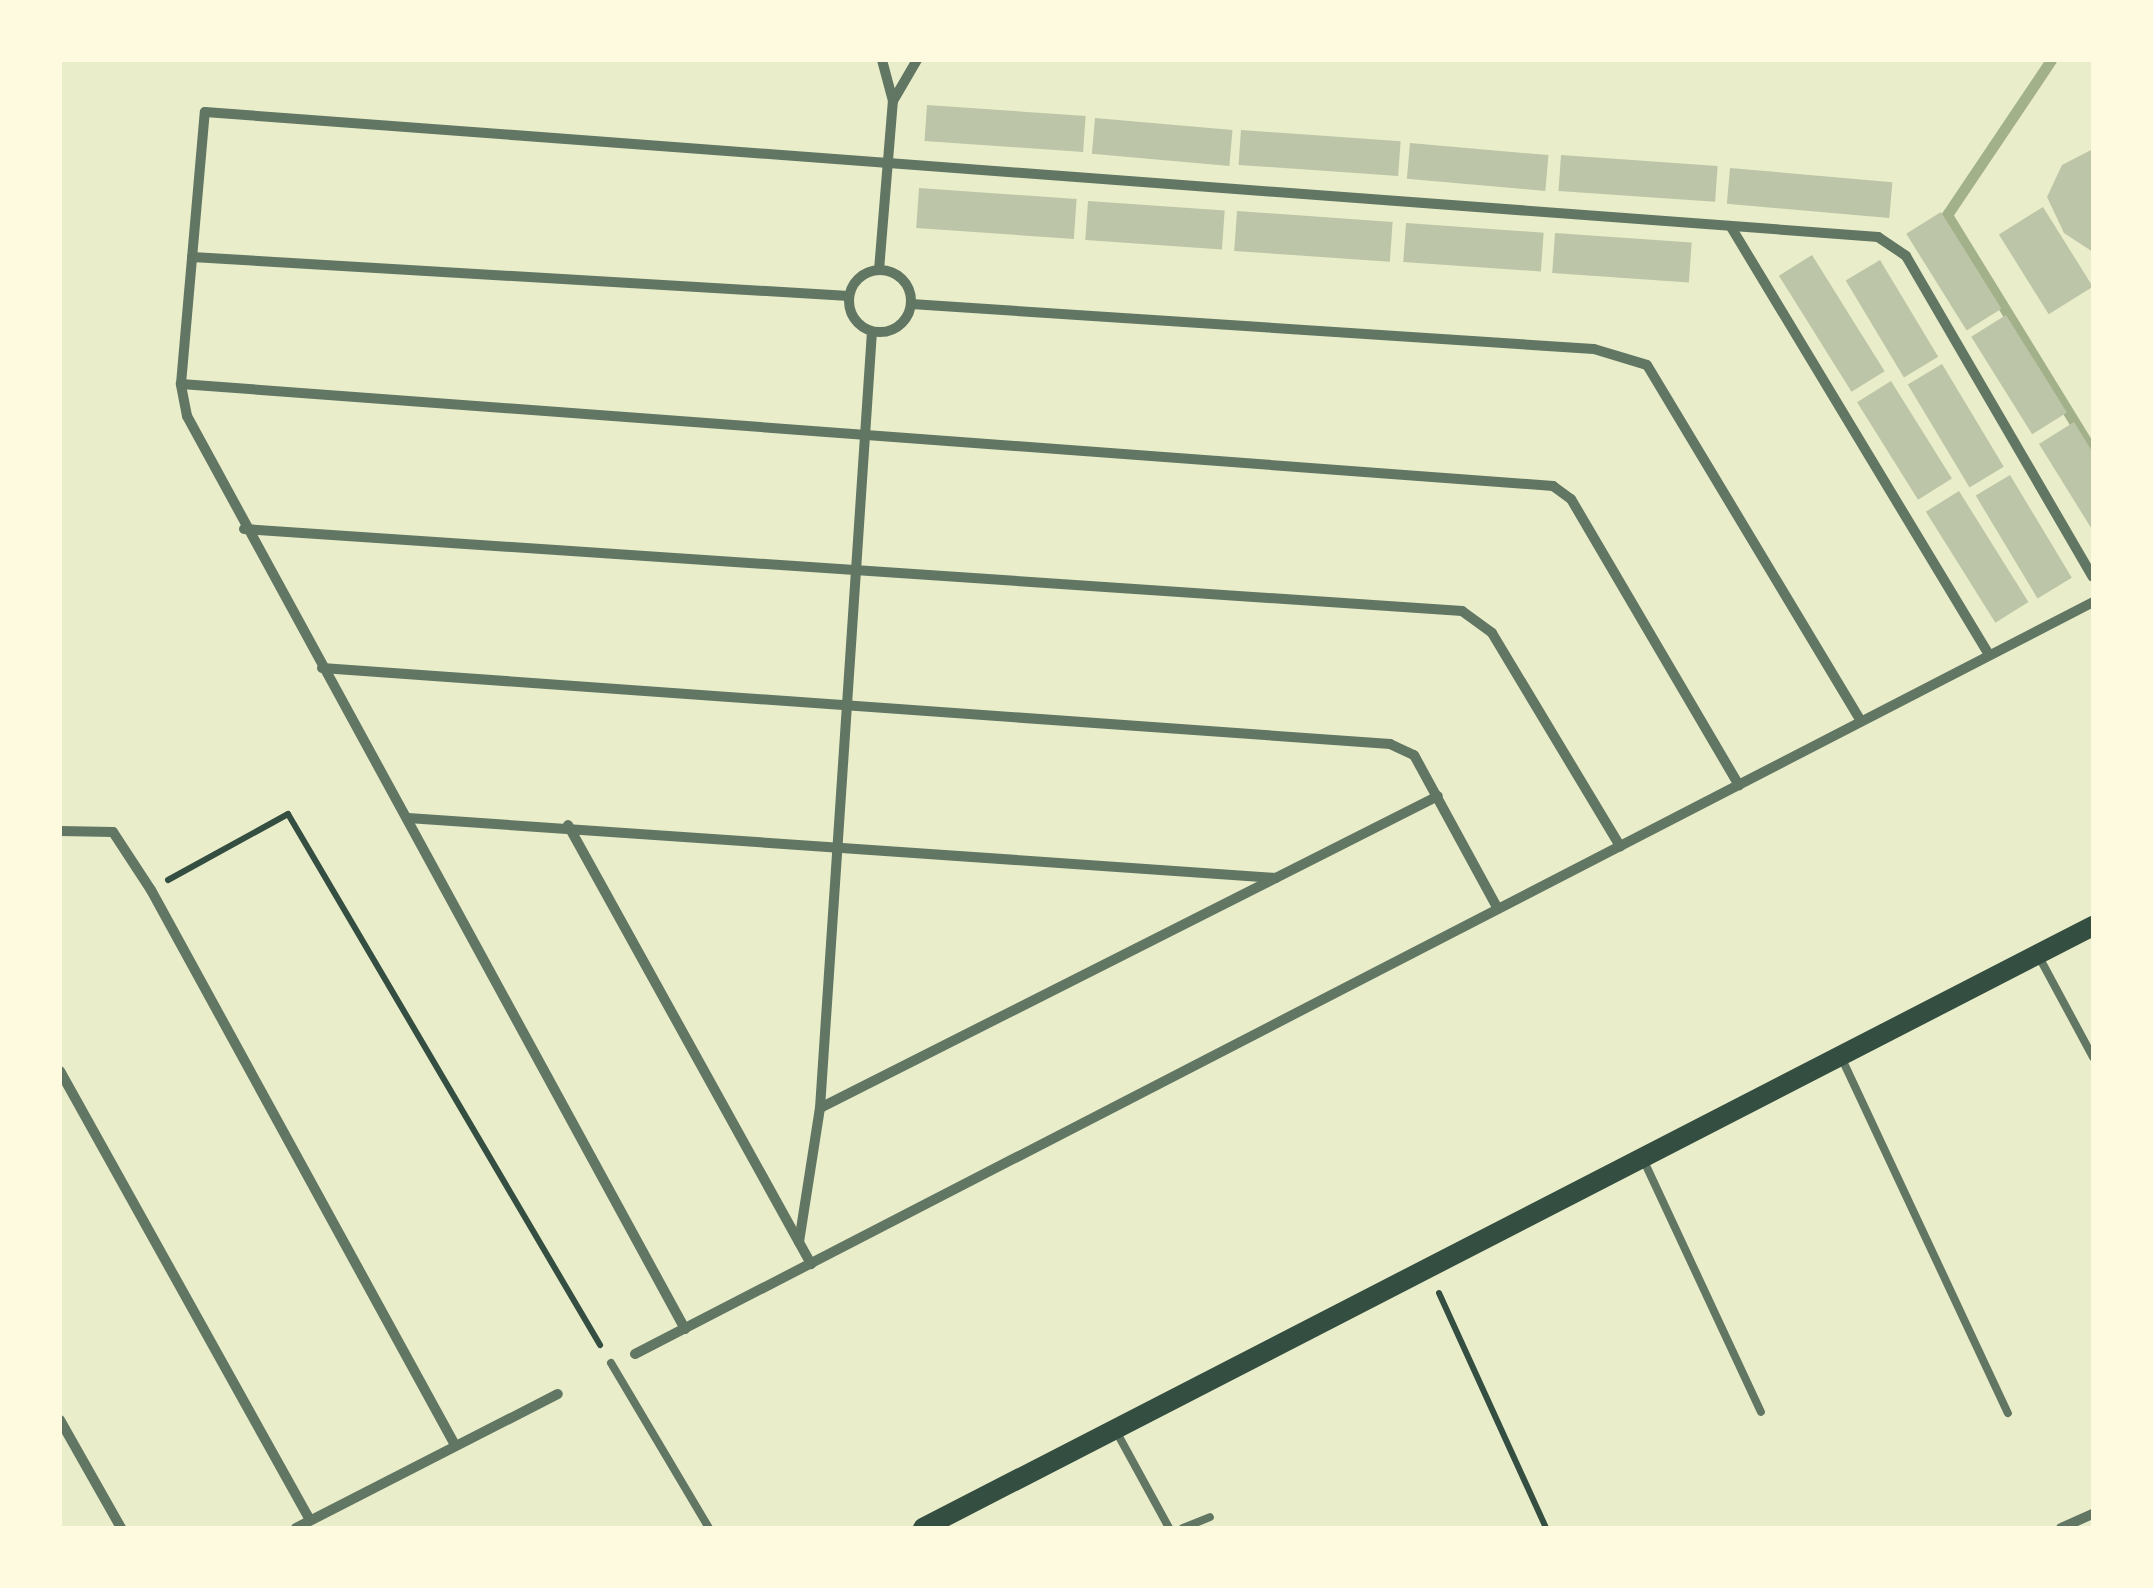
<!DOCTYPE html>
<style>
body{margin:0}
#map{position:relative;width:2153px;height:1588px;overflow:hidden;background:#e9edc9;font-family:"Varela Round",sans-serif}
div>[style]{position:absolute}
.stream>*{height:11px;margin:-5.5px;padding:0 5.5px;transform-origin:5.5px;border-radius:5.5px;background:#a3b18a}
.building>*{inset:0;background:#bcc5a7;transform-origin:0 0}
.path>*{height:6px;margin:-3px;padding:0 3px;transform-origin:3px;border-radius:3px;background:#344e41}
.service>*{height:8px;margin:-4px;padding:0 4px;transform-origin:4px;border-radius:4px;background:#617663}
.minor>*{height:10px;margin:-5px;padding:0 5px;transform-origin:5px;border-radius:5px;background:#617663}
.minor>.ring{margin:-5px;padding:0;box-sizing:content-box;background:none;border:10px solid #617663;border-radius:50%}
.secondary>*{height:20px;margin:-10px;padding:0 10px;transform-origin:10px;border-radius:10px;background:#344e41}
span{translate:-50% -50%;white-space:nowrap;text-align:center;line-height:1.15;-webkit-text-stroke:10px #fefae0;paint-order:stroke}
.frame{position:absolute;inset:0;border:62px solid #fefae0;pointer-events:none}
</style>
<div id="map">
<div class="stream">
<div style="left:2051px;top:60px;width:187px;rotate:123.9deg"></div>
<div style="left:1947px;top:215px;width:278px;rotate:58.4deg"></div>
</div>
<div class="building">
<div style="left:927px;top:105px;width:159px;height:36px;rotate:4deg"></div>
<div style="left:1095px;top:118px;width:138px;height:36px;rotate:5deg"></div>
<div style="left:1241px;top:130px;width:160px;height:35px;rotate:4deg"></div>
<div style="left:1410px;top:143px;width:139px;height:36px;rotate:5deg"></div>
<div style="clip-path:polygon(2093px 149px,2093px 252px,2064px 233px,2047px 197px,2062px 165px)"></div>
<div style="left:1561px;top:155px;width:157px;height:36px;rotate:4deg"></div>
<div style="left:1730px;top:168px;width:163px;height:36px;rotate:5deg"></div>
<div style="left:919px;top:188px;width:158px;height:40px;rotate:4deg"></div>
<div style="left:1088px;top:201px;width:137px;height:39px;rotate:4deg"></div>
<div style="left:2043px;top:207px;width:94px;height:52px;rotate:58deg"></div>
<div style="left:1237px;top:211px;width:156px;height:40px;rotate:4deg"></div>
<div style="left:1941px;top:212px;width:114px;height:41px;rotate:58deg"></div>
<div style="left:1406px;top:223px;width:138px;height:39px;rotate:4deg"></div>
<div style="left:1555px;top:233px;width:137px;height:40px;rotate:4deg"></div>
<div style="left:1812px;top:255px;width:137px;height:39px;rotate:58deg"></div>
<div style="left:1880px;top:260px;width:113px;height:40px;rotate:59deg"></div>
<div style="left:2006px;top:315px;width:115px;height:41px;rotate:58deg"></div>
<div style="left:1942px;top:364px;width:120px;height:40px;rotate:59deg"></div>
<div style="left:1891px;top:381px;width:115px;height:40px;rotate:58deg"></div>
<div style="clip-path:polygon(2074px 422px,2093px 453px,2093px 531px,2039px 444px)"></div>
<div style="left:2010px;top:475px;width:120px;height:40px;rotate:59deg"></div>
<div style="left:1959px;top:491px;width:131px;height:39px;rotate:58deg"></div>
</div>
<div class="path">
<div style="left:168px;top:880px;width:137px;rotate:-28.8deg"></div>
<div style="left:288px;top:814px;width:616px;rotate:59.56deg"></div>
<div style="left:1439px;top:1293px;width:258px;rotate:65.5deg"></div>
</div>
<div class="service">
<div style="left:2038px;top:955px;width:116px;rotate:61.7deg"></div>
<div style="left:1842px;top:1059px;width:391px;rotate:64.9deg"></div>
<div style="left:1643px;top:1159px;width:279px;rotate:65deg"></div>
<div style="left:611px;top:1363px;width:192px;rotate:59.3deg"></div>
<div style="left:1116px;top:1431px;width:111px;rotate:61.3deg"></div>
<div style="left:1183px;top:1528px;width:29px;rotate:-22deg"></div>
</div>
<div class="minor">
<div style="left:893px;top:101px;width:48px;rotate:-59.7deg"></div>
<div style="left:1731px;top:227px;width:500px;rotate:58.9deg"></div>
<div style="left:192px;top:257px;width:658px;rotate:3.4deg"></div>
<div style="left:879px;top:270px;width:170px;rotate:-85.3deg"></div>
<div style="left:893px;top:101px;width:42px;rotate:-105deg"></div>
<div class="ring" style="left:849px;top:270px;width:52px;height:52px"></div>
<div style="left:911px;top:304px;width:684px;rotate:3.77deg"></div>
<div style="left:1594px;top:349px;width:55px;rotate:16.8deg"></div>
<div style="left:1647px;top:365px;width:415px;rotate:59deg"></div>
<div style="left:181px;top:384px;width:1376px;rotate:4.25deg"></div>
<div style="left:1553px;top:486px;width:22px;rotate:36deg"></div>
<div style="left:1571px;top:499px;width:332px;rotate:59.6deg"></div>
<div style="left:244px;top:529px;width:1221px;rotate:3.85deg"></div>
<div style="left:1462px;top:611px;width:37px;rotate:36deg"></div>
<div style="left:1492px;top:633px;width:249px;rotate:59deg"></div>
<div style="left:322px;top:668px;width:1071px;rotate:4.07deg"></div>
<div style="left:1390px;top:744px;width:26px;rotate:25deg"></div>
<div style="left:1414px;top:755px;width:175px;rotate:61.4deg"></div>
<div style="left:408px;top:818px;width:870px;rotate:3.95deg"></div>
<div style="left:568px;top:825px;width:502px;rotate:61.03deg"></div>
<div style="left:60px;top:831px;width:53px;rotate:1.1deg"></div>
<div style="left:113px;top:832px;width:69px;rotate:56.8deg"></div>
<div style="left:151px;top:890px;width:633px;rotate:61.29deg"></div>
<div style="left:60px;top:1071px;width:514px;rotate:60.89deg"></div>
<div style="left:820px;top:1108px;width:692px;rotate:-26.79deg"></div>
<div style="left:799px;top:1242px;width:136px;rotate:-81.1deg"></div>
<div style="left:820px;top:1108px;width:778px;rotate:-86.17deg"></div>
<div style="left:685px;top:1329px;width:1040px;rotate:-118.61deg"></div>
<div style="left:187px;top:416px;width:33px;rotate:-101deg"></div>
<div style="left:181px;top:384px;width:273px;rotate:-85deg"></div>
<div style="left:205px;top:112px;width:1678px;rotate:4.27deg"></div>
<div style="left:1878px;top:237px;width:34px;rotate:34deg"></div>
<div style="left:1906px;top:256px;width:371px;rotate:59.8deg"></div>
<div style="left:635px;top:1354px;width:1641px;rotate:-27.28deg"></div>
<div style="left:60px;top:1420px;width:124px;rotate:60.5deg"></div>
<div style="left:296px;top:1528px;width:294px;rotate:-27.1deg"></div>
<div style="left:2061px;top:1528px;width:35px;rotate:-24deg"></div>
</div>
<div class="secondary">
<div style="left:923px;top:1528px;width:1316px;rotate:-27.23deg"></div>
</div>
<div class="frame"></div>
</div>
